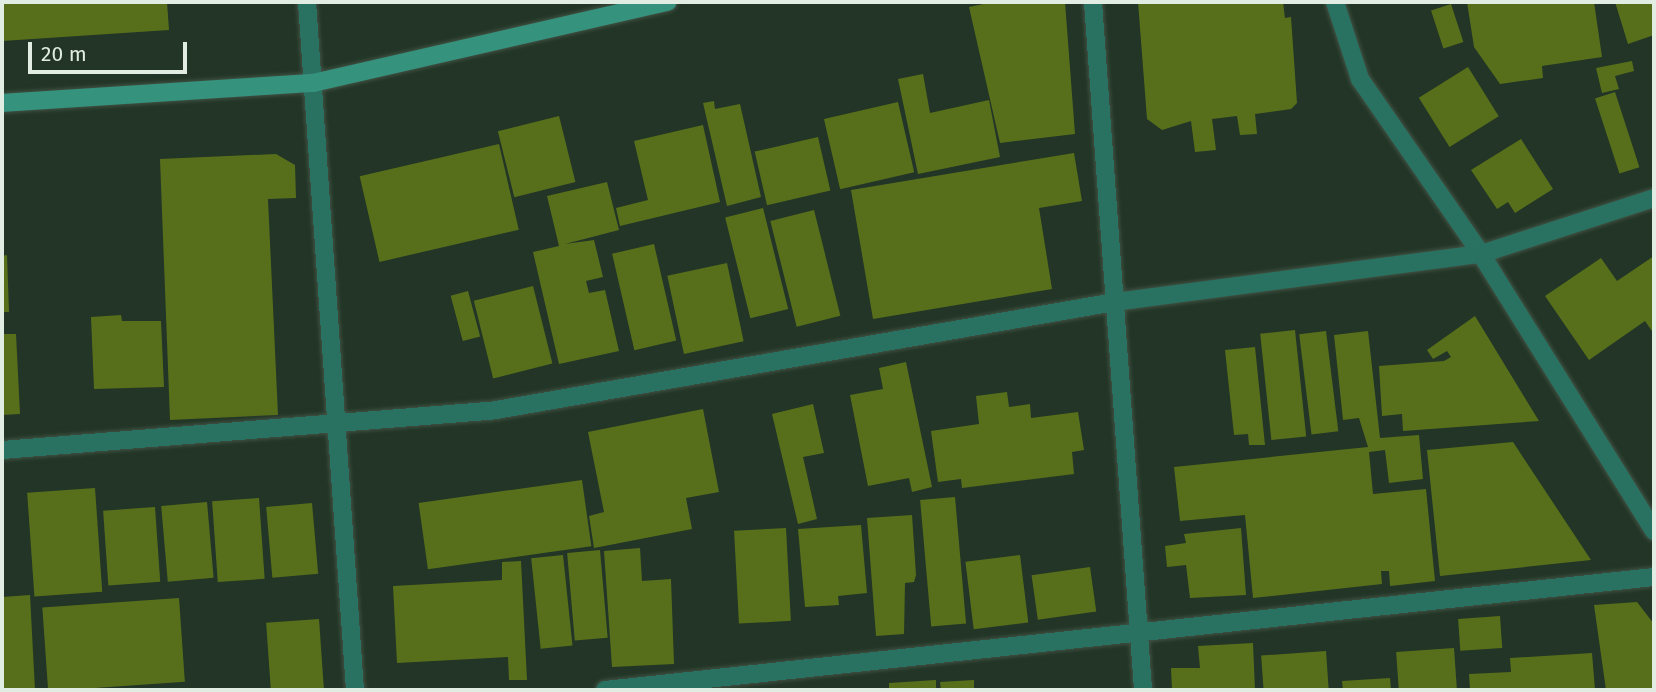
<!DOCTYPE html>
<style>
body{margin:0}
#map{position:relative;width:1656px;height:692px;overflow:hidden;background:#223526;font-family:"Fira Sans",sans-serif}
div>[style]{position:absolute}
.building>*{inset:0;background:#576f1b;transform-origin:0 0}
.roads{filter:drop-shadow(0 0 2px #415244) drop-shadow(0 0 2px #415244)}
.street>*{height:18px;margin:-9px;padding:0 9px;transform-origin:9px;border-radius:9px;background:#297261}
.secondary>*{height:18px;margin:-9px;padding:0 9px;transform-origin:9px;border-radius:9px;background:#35927d}
span{translate:-50% -50%;white-space:nowrap;text-align:center;line-height:1.15;-webkit-text-stroke:5px #223526;paint-order:stroke}
.frame{position:absolute;inset:0;border:4px solid #e1ede3;pointer-events:none}
.scale{position:absolute;left:28px;top:42px;width:159px;height:32px;box-sizing:border-box;border:4px solid #e1ede3;border-top:0;padding-left:9px;font-size:21px;line-height:24px;white-space:nowrap;color:#e1ede3;-webkit-text-stroke:5px #223526;paint-order:stroke}
</style>
<div id="map">
<div class="building">
<div style="clip-path:polygon(2px 2px,167px 2px,169px 30px,2px 41px)"></div>
<div style="clip-path:polygon(993px 2px,1065px 2px,1075px 134px,1000px 143px,969px 7px)"></div>
<div style="clip-path:polygon(1138px 2px,1283px 2px,1285px 18px,1291px 17px,1297px 103px,1291px 109px,1255px 114px,1257px 134px,1240px 135px,1237px 116px,1212px 119px,1216px 150px,1195px 152px,1191px 121px,1162px 130px,1147px 119px)"></div>
<div style="clip-path:polygon(1467px 2px,1594px 2px,1602px 57px,1542px 66px,1543px 78px,1500px 84px,1474px 47px)"></div>
<div style="clip-path:polygon(1615px 2px,1654px 2px,1654px 35px,1628px 44px)"></div>
<div style="left:1451px;top:4px;width:40px;height:21px;rotate:72deg"></div>
<div style="clip-path:polygon(1632px 61px,1634px 71px,1615px 76px,1619px 89px,1602px 93px,1596px 68px)"></div>
<div style="left:1468px;top:67px;width:58px;height:58px;rotate:58deg"></div>
<div style="clip-path:polygon(923px 74px,930px 113px,989px 100px,1000px 157px,918px 174px,898px 79px)"></div>
<div style="left:1615px;top:92px;width:79px;height:21px;rotate:72deg"></div>
<div style="clip-path:polygon(714px 101px,715px 109px,740px 104px,761px 197px,727px 206px,703px 103px)"></div>
<div style="left:898px;top:102px;width:72px;height:76px;rotate:77deg"></div>
<div style="left:559px;top:116px;width:68px;height:63px;rotate:76deg"></div>
<div style="clip-path:polygon(703px 125px,720px 202px,620px 226px,616px 208px,648px 200px,634px 141px)"></div>
<div style="left:818px;top:137px;width:55px;height:65px;rotate:77deg"></div>
<div style="clip-path:polygon(1521px 139px,1553px 189px,1515px 213px,1508px 202px,1497px 209px,1471px 170px)"></div>
<div style="left:499px;top:144px;width:88px;height:143px;rotate:77deg"></div>
<div style="clip-path:polygon(1074px 153px,1082px 201px,1039px 208px,1052px 289px,873px 319px,851px 190px)"></div>
<div style="clip-path:polygon(276px 154px,295px 165px,296px 198px,268px 199px,278px 415px,170px 420px,160px 159px)"></div>
<div style="clip-path:polygon(607px 182px,619px 230px,565px 244px,594px 240px,603px 277px,586px 281px,589px 293px,605px 290px,619px 351px,559px 364px,533px 252px,559px 246px,547px 196px)"></div>
<div style="left:763px;top:208px;width:104px;height:39px;rotate:76deg"></div>
<div style="left:814px;top:210px;width:109px;height:45px;rotate:76deg"></div>
<div style="left:654px;top:244px;width:99px;height:43px;rotate:77deg"></div>
<div style="clip-path:polygon(7px 255px,9px 312px,2px 312px,2px 256px)"></div>
<div style="clip-path:polygon(1654px 256px,1654px 334px,1645px 321px,1589px 360px,1545px 296px,1601px 258px,1617px 281px)"></div>
<div style="left:727px;top:263px;width:80px;height:61px;rotate:78deg"></div>
<div style="left:533px;top:286px;width:80px;height:61px;rotate:76deg"></div>
<div style="left:468px;top:291px;width:47px;height:18px;rotate:75deg"></div>
<div style="clip-path:polygon(121px 315px,122px 321px,161px 321px,164px 387px,94px 389px,91px 317px)"></div>
<div style="clip-path:polygon(1475px 316px,1539px 421px,1403px 431px,1402px 414px,1382px 416px,1379px 366px,1444px 361px,1451px 357px,1447px 351px,1433px 359px,1427px 350px)"></div>
<div style="left:1295px;top:330px;width:107px;height:35px;rotate:84deg"></div>
<div style="left:1326px;top:331px;width:101px;height:27px;rotate:83deg"></div>
<div style="clip-path:polygon(1368px 331px,1380px 438px,1419px 435px,1423px 479px,1389px 483px,1385px 450px,1369px 452px,1373px 494px,1426px 489px,1435px 581px,1390px 586px,1389px 571px,1381px 571px,1382px 584px,1253px 598px,1245px 515px,1180px 521px,1174px 467px,1368px 447px,1359px 418px,1343px 420px,1334px 335px)"></div>
<div style="clip-path:polygon(2px 334px,16px 334px,20px 414px,2px 415px)"></div>
<div style="clip-path:polygon(1255px 347px,1265px 445px,1249px 445px,1248px 434px,1234px 435px,1225px 350px)"></div>
<div style="clip-path:polygon(906px 362px,932px 487px,912px 492px,909px 478px,868px 486px,850px 395px,883px 389px,879px 368px)"></div>
<div style="clip-path:polygon(1007px 392px,1009px 407px,1030px 404px,1031px 418px,1078px 412px,1084px 450px,1072px 452px,1074px 474px,962px 488px,961px 479px,938px 482px,931px 431px,979px 424px,976px 396px)"></div>
<div style="clip-path:polygon(813px 404px,824px 453px,803px 457px,817px 519px,798px 524px,772px 414px)"></div>
<div style="clip-path:polygon(703px 409px,719px 492px,686px 498px,692px 529px,594px 548px,589px 516px,604px 512px,588px 432px)"></div>
<div style="clip-path:polygon(1513px 442px,1591px 560px,1440px 576px,1427px 450px)"></div>
<div style="left:582px;top:480px;width:67px;height:165px;rotate:82deg"></div>
<div style="left:95px;top:488px;width:104px;height:68px;rotate:86deg"></div>
<div style="left:955px;top:497px;width:127px;height:35px;rotate:85deg"></div>
<div style="left:259px;top:498px;width:81px;height:47px;rotate:86deg"></div>
<div style="left:207px;top:502px;width:76px;height:46px;rotate:85deg"></div>
<div style="left:312px;top:503px;width:71px;height:46px;rotate:85deg"></div>
<div style="left:155px;top:507px;width:75px;height:52px;rotate:86deg"></div>
<div style="clip-path:polygon(912px 515px,916px 575px,914px 582px,905px 583px,904px 634px,876px 636px,867px 518px)"></div>
<div style="clip-path:polygon(861px 525px,867px 593px,838px 596px,839px 605px,805px 607px,798px 529px)"></div>
<div style="left:786px;top:528px;width:93px;height:52px;rotate:87deg"></div>
<div style="clip-path:polygon(1241px 528px,1246px 595px,1190px 598px,1186px 565px,1167px 567px,1165px 546px,1186px 543px,1184px 534px)"></div>
<div style="clip-path:polygon(640px 548px,642px 581px,671px 579px,674px 664px,612px 667px,604px 551px)"></div>
<div style="left:600px;top:550px;width:88px;height:33px;rotate:85deg"></div>
<div style="left:563px;top:555px;width:91px;height:32px;rotate:84deg"></div>
<div style="left:1020px;top:555px;width:68px;height:55px;rotate:83deg"></div>
<div style="clip-path:polygon(521px 561px,527px 680px,509px 680px,508px 657px,397px 663px,393px 586px,502px 580px,502px 562px)"></div>
<div style="left:1090px;top:567px;width:45px;height:59px;rotate:82deg"></div>
<div style="clip-path:polygon(30px 595px,35px 690px,2px 690px,2px 597px)"></div>
<div style="left:179px;top:598px;width:84px;height:137px;rotate:86deg"></div>
<div style="clip-path:polygon(1637px 602px,1654px 624px,1654px 690px,1606px 690px,1594px 605px)"></div>
<div style="left:1500px;top:616px;width:32px;height:42px;rotate:86deg"></div>
<div style="left:319px;top:619px;width:71px;height:53px;rotate:86deg"></div>
<div style="clip-path:polygon(1253px 643px,1255px 690px,1172px 690px,1171px 668px,1200px 668px,1198px 646px)"></div>
<div style="left:1454px;top:648px;width:42px;height:58px;rotate:86deg"></div>
<div style="left:1326px;top:651px;width:39px;height:65px;rotate:86deg"></div>
<div style="clip-path:polygon(1592px 653px,1595px 690px,1470px 690px,1469px 674px,1511px 672px,1510px 658px)"></div>
<div style="clip-path:polygon(1390px 678px,1391px 690px,1343px 690px,1342px 681px)"></div>
<div style="clip-path:polygon(936px 680px,936px 690px,889px 690px,889px 683px)"></div>
<div style="clip-path:polygon(974px 680px,974px 690px,941px 690px,940px 682px)"></div>
</div>
<div class="roads">
<div class="street">
<div style="left:307px;top:2px;width:690px;rotate:86.01deg"></div>
<div style="left:1093px;top:2px;width:690px;rotate:85.84deg"></div>
<div style="left:1335px;top:2px;width:81px;rotate:72deg"></div>
<div style="left:1360px;top:79px;width:213px;rotate:55.3deg"></div>
<div style="left:1481px;top:254px;width:327px;rotate:58deg"></div>
<div style="left:2px;top:450px;width:496px;rotate:-4.6deg"></div>
<div style="left:496px;top:410px;width:628px;rotate:-9.9deg"></div>
<div style="left:1115px;top:302px;width:369px;rotate:-7.5deg"></div>
<div style="left:1481px;top:254px;width:182px;rotate:-17.9deg"></div>
<div style="left:605px;top:690px;width:1055px;rotate:-6.15deg"></div>
</div>
<div class="secondary">
<div style="left:2px;top:103px;width:312px;rotate:-3.7deg"></div>
<div style="left:313px;top:83px;width:364px;rotate:-12.9deg"></div>
</div>
</div>
<div class="frame"></div>
<div class="scale">20 m</div>
</div>
